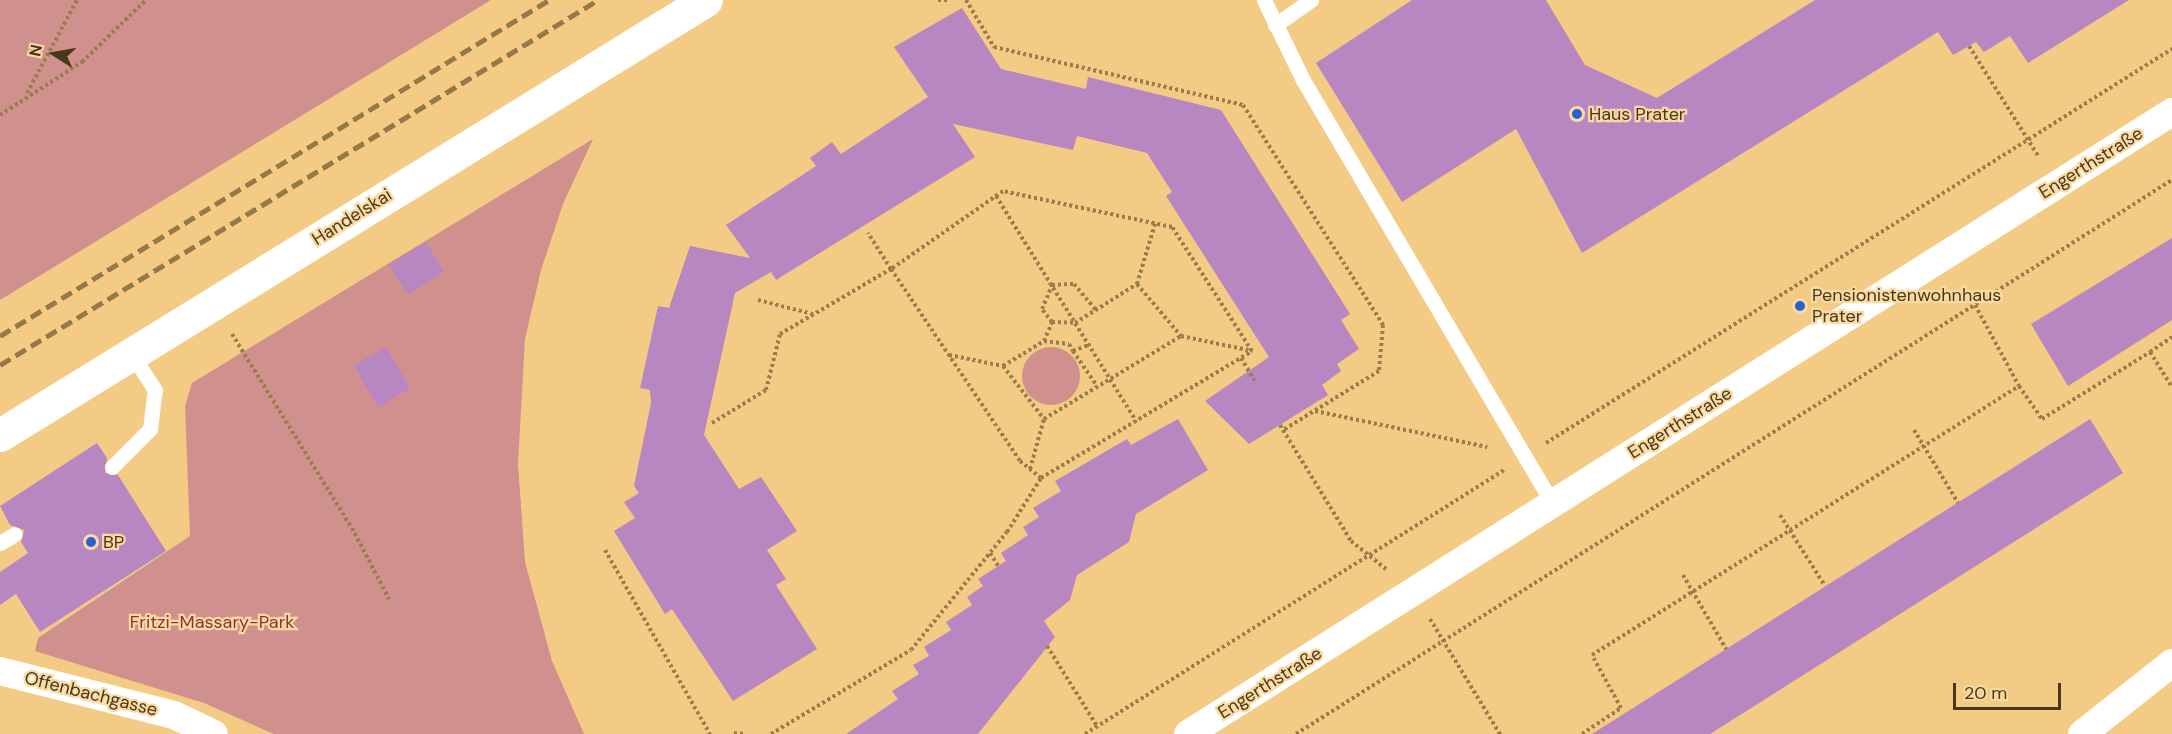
<!DOCTYPE html>
<meta charset="utf-8">
<style>
body{margin:0}
#map{position:relative;width:2172px;height:734px;overflow:hidden;background:#f3cb84;font-family:"DM Sans",sans-serif}
div>[style]{position:absolute}
.green>*{inset:0;background:#d0908d}
.round{border-radius:50%}
.building>*{inset:0;background:#b887c1;transform-origin:0 0}
.path>*{height:4px;margin-top:-2px;transform-origin:0;background:repeating-linear-gradient(90deg,#997d4c 0 3px,transparent 0 6px)}
.lane>*{height:15px;margin:-7.5px;padding:0 7.5px;transform-origin:7.5px;border-radius:7.5px;background:#fff}
.street>*{height:28px;margin:-14px;padding:0 14px;transform-origin:14px;border-radius:14px;background:#fff}
.primary>*{height:33px;margin:-16.5px;padding:0 16.5px;transform-origin:16.5px;border-radius:16.5px;background:#fff}
.rail>*{height:4.5px;margin-top:-2.25px;transform-origin:0;background:repeating-linear-gradient(90deg,#947949 0 12px,transparent 0 18px)}
.dots>*{width:16px;height:16px;translate:-50% -50%;box-sizing:border-box;border:3px solid #fadaa2;border-radius:50%}
span{translate:-50% -50%;white-space:nowrap;text-align:center;line-height:1.15;-webkit-text-stroke:4.5px #fadaa2;paint-order:stroke}
.poi-label{font-size:18px;color:#48381a}
.left{translate:0 -50%;text-align:left}
.street-label{font-size:18px;color:#48381a}
.park-label{font-size:18px;color:#8e3235}
.north{position:absolute;left:24px;top:24px;width:60px;height:60px;-webkit-text-stroke:4px #fadaa2;paint-order:stroke;rotate:281deg;font-size:16px;font-weight:700;line-height:24px;text-align:center;color:#48381a}
.north::after{content:'';display:block;margin:auto;width:21px;height:27px;background:#48381a;clip-path:polygon(50% 0,100% 100%,50% 72%,0 100%)}
.scale{position:absolute;left:1953px;top:683px;width:108px;height:27px;box-sizing:border-box;border:3px solid #48381a;border-top:0;padding-left:8px;font-size:18px;line-height:21px;white-space:nowrap;color:#48381a;-webkit-text-stroke:4px #fadaa2;paint-order:stroke}
</style>
<div id="map">
<div class="green">
<div style="clip-path:polygon(0 0,491px 0,0 300px)"></div>
<div style="clip-path:polygon(593px 139px,563px 204px,541px 270px,525px 339px,518px 464px,525px 562px,552px 661px,584px 734px,274px 734px,204px 703px,35px 651px,38px 638px,190px 536px,185px 406px,192px 383px)"></div>
<div class="round" style="left:1022px;top:347px;width:58px;height:58px"></div>
</div>
<div class="building">
<div style="clip-path:polygon(1412px 0,1546px 0,1585px 65px,1657px 98px,1815px 0,2129px 0,2028px 63px,2010px 36px,1984px 52px,1976px 42px,1953px 55px,1938px 32px,1582px 253px,1516px 129px,1402px 202px,1316px 63px)"></div>
<div style="clip-path:polygon(962px 8px,1001px 69px,1086px 89px,1088px 77px,1221px 110px,1350px 314px,1341px 320px,1359px 349px,1337px 364px,1341px 371px,1322px 385px,1328px 395px,1249px 444px,1205px 401px,1269px 357px,1166px 196px,1172px 192px,1147px 153px,1077px 136px,1073px 150px,953px 124px,975px 157px,776px 280px,771px 272px,735px 293px,704px 435px,739px 489px,761px 477px,797px 531px,767px 550px,786px 579px,776px 585px,817px 649px,733px 701px,672px 609px,665px 614px,614px 531px,635px 518px,624px 502px,639px 493px,634px 486px,651px 403px,650px 390px,640px 388px,658px 306px,669px 308px,690px 246px,750px 258px,726px 225px,816px 166px,810px 158px,832px 142px,841px 154px,928px 97px,894px 47px)"></div>
<div style="clip-path:polygon(2172px 238px,2172px 320px,2068px 386px,2031px 324px)"></div>
<div style="left:426px;top:242px;width:35px;height:43px;rotate:59deg"></div>
<div style="left:386px;top:347px;width:48px;height:37px;rotate:60deg"></div>
<div style="clip-path:polygon(1178px 419px,1208px 470px,1136px 514px,1129px 542px,1077px 575px,1070px 600px,1044px 621px,1055px 637px,978px 734px,846px 734px,898px 699px,892px 691px,919px 674px,913px 665px,929px 656px,924px 647px,951px 630px,946px 622px,972px 605px,967px 597px,983px 586px,978px 579px,1006px 561px,1001px 553px,1028px 535px,1023px 527px,1039px 517px,1033px 508px,1061px 491px,1055px 481px,1127px 439px,1131px 445px)"></div>
<div style="clip-path:polygon(2090px 419px,2123px 473px,1710px 734px,1592px 734px)"></div>
<div style="clip-path:polygon(97px 443px,107px 458px,105px 473px,118px 475px,166px 551px,40px 632px,16px 594px,0 605px,0 572px,28px 553px,21px 542px,24px 530px,10px 525px,0 506px)"></div>
</div>
<div class="path">
<div style="left:938px;top:0;width:11px"></div>
<div style="left:966px;top:0;width:55px;rotate:59.2deg"></div>
<div style="left:994px;top:47px;width:256px;rotate:13.1deg"></div>
<div style="left:1243px;top:105px;width:261px;rotate:57.5deg"></div>
<div style="left:1383px;top:325px;width:46px;rotate:95deg"></div>
<div style="left:1379px;top:371px;width:113px;rotate:148.4deg"></div>
<div style="left:1283px;top:430px;width:130px;rotate:58.5deg"></div>
<div style="left:1351px;top:541px;width:45px;rotate:38.7deg"></div>
<div style="left:1969px;top:46px;width:131px;rotate:57.8deg"></div>
<div style="left:27px;top:93px;width:106px;rotate:-61.7deg"></div>
<div style="left:0;top:115px;width:98px;rotate:-32.9deg"></div>
<div style="left:82px;top:62px;width:89px;rotate:-44.1deg"></div>
<div style="left:996px;top:196px;width:265px;rotate:58.1deg"></div>
<div style="left:1137px;top:284px;width:68px;rotate:49.8deg"></div>
<div style="left:1181px;top:336px;width:73px;rotate:11.9deg"></div>
<div style="left:758px;top:300px;width:57px;rotate:14.3deg"></div>
<div style="left:1975px;top:305px;width:92px;rotate:61.5deg"></div>
<div style="left:1052px;top:322px;width:16px;rotate:-128deg"></div>
<div style="left:1042px;top:309px;width:26px;rotate:-67deg"></div>
<div style="left:1052px;top:285px;width:22px;rotate:-3deg"></div>
<div style="left:1074px;top:284px;width:34px;rotate:50deg"></div>
<div style="left:232px;top:334px;width:228px;rotate:58.3deg"></div>
<div style="left:352px;top:528px;width:80px;rotate:62.5deg"></div>
<div style="left:1044px;top:341px;width:21px;rotate:-67deg"></div>
<div style="left:1052px;top:322px;width:23px;rotate:2deg"></div>
<div style="left:1075px;top:323px;width:73px;rotate:-32.2deg"></div>
<div style="left:1137px;top:284px;width:63px;rotate:-73.3deg"></div>
<div style="left:1073px;top:351px;width:42px;rotate:55.6deg"></div>
<div style="left:2150px;top:352px;width:27px;rotate:-34deg"></div>
<div style="left:949px;top:355px;width:55px;rotate:11.5deg"></div>
<div style="left:1003px;top:366px;width:48px;rotate:-31.4deg"></div>
<div style="left:1044px;top:341px;width:25px;rotate:7deg"></div>
<div style="left:1069px;top:344px;width:8px;rotate:60deg"></div>
<div style="left:1073px;top:351px;width:17px;rotate:-21deg"></div>
<div style="left:1241px;top:358px;width:26px;rotate:59deg"></div>
<div style="left:1003px;top:366px;width:67px;rotate:52.3deg"></div>
<div style="left:1315px;top:411px;width:176px;rotate:11.8deg"></div>
<div style="left:712px;top:423px;width:63px;rotate:-31.4deg"></div>
<div style="left:766px;top:390px;width:58px;rotate:-76deg"></div>
<div style="left:780px;top:334px;width:129px;rotate:-30.4deg"></div>
<div style="left:891px;top:269px;width:43px;rotate:-122.6deg"></div>
<div style="left:1280px;top:425px;width:6px;rotate:59deg"></div>
<div style="left:1914px;top:430px;width:85px;rotate:58.9deg"></div>
<div style="left:1546px;top:443px;width:740px;rotate:-32.19deg"></div>
<div style="left:1030px;top:469px;width:52px;rotate:-74.4deg"></div>
<div style="left:1044px;top:419px;width:160px;rotate:-31.2deg"></div>
<div style="left:1780px;top:515px;width:84px;rotate:57.6deg"></div>
<div style="left:605px;top:550px;width:212px;rotate:60.3deg"></div>
<div style="left:990px;top:553px;width:15px;rotate:58deg"></div>
<div style="left:1683px;top:575px;width:86px;rotate:59.8deg"></div>
<div style="left:1430px;top:619px;width:135px;rotate:58.7deg"></div>
<div style="left:1047px;top:646px;width:94px;rotate:58deg"></div>
<div style="left:734px;top:733px;width:11px;rotate:5deg"></div>
<div style="left:771px;top:734px;width:163px;rotate:-31deg"></div>
<div style="left:911px;top:650px;width:152px;rotate:-50.9deg"></div>
<div style="left:1007px;top:532px;width:64px;rotate:-57.8deg"></div>
<div style="left:1041px;top:478px;width:246px;rotate:-31deg"></div>
<div style="left:1252px;top:351px;width:148px;rotate:-122.8deg"></div>
<div style="left:1172px;top:227px;width:173px;rotate:-168deg"></div>
<div style="left:1003px;top:191px;width:136px;rotate:145.1deg"></div>
<div style="left:891px;top:269px;width:231px;rotate:56.1deg"></div>
<div style="left:1020px;top:461px;width:27px;rotate:39deg"></div>
<div style="left:1085px;top:734px;width:495px;rotate:-32.2deg"></div>
<div style="left:1296px;top:734px;width:1036px;rotate:-32.31deg"></div>
<div style="left:1582px;top:734px;width:47px;rotate:-33.7deg"></div>
<div style="left:1621px;top:708px;width:60px;rotate:-118.7deg"></div>
<div style="left:1592px;top:655px;width:505px;rotate:-32.21deg"></div>
<div style="left:2019px;top:386px;width:40px;rotate:55.1deg"></div>
<div style="left:2042px;top:419px;width:127px;rotate:-31.8deg"></div>
<div style="left:2150px;top:352px;width:41px;rotate:57.8deg"></div>
</div>
<div class="lane">
<div style="left:1264px;top:0;width:89px;rotate:64deg"></div>
<div style="left:1303px;top:80px;width:492px;rotate:59.5deg"></div>
<div style="left:1275px;top:25px;width:44px;rotate:-34.8deg"></div>
<div style="left:112px;top:467px;width:54px;rotate:-45deg"></div>
<div style="left:150px;top:429px;width:39px;rotate:-83deg"></div>
<div style="left:155px;top:390px;width:44px;rotate:-123deg"></div>
<div style="left:0;top:543px;width:17px;rotate:-31deg"></div>
</div>
<div class="street">
<div style="left:0;top:671px;width:179px;rotate:14.2deg"></div>
<div style="left:174px;top:715px;width:44px;rotate:25.4deg"></div>
<div style="left:1188px;top:734px;width:1164px;rotate:-32.3deg"></div>
<div style="left:2082px;top:734px;width:115px;rotate:-38.3deg"></div>
</div>
<div class="primary">
<div style="left:0;top:435px;width:829px;rotate:-31.64deg"></div>
</div>
<div class="rail">
<div style="left:0;top:336px;width:644px;rotate:-31.47deg"></div>
<div style="left:0;top:365px;width:701px;rotate:-31.4deg"></div>
</div>
<div class="dots">
<div style="left:1577px;top:114px;background:#2762cf"></div>
<div style="left:1800px;top:306px;background:#2762cf"></div>
<div style="left:91px;top:542px;background:#2762cf"></div>
</div>
<div class="poi-label">
<span class="left" style="left:1589px;top:114px">Haus Prater</span>
<span class="left" style="left:1812px;top:306px">Pensionistenwohnhaus<br>Prater</span>
<span class="left" style="left:103px;top:542px">BP</span>
</div>
<div class="street-label">
<span style="left:2091px;top:163px;rotate:-32deg">Engerthstraße</span>
<span style="left:352px;top:217px;rotate:-32deg">Handelskai</span>
<span style="left:1680px;top:423px;rotate:-32deg">Engerthstraße</span>
<span style="left:1270px;top:683px;rotate:-32deg">Engerthstraße</span>
<span style="left:91px;top:694px;rotate:14deg">Offenbachgasse</span>
</div>
<div class="park-label">
<span style="left:212px;top:622px">Fritzi-Massary-Park</span>
</div>
<div class="north">N</div>
<div class="scale">20 m</div>
</div>
